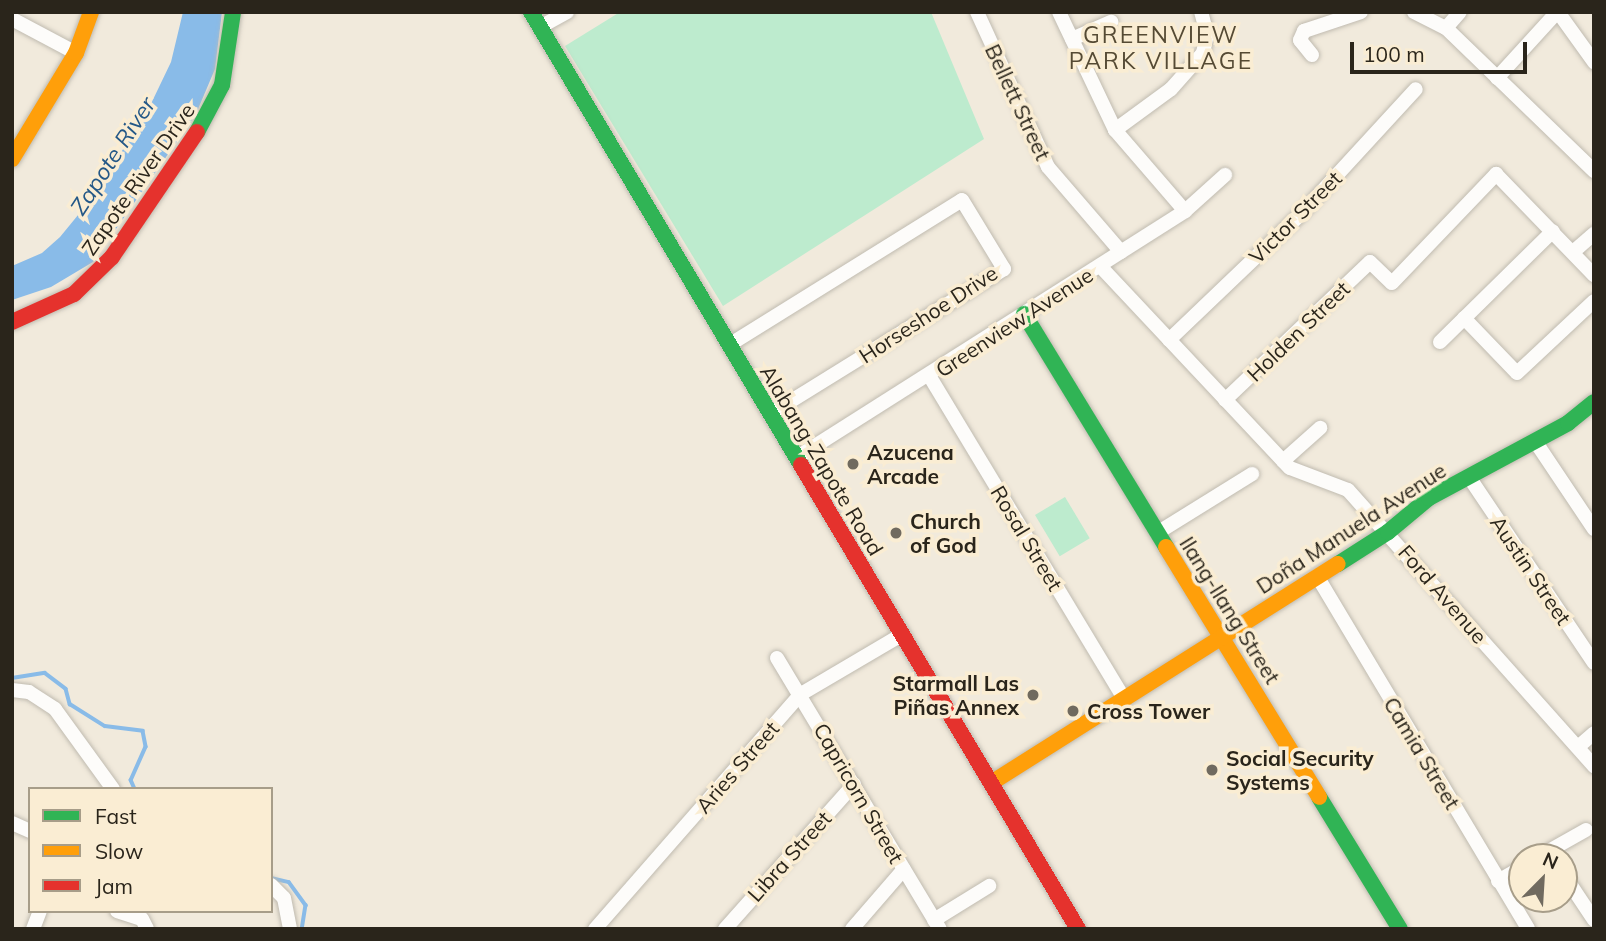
<!DOCTYPE html>
<meta charset="utf-8">
<style>
body{margin:0}
#map{position:relative;width:1606px;height:941px;overflow:hidden;background:#f1eadc;font-family:Mulish,sans-serif}
div>[style]{position:absolute}
.green>*{inset:0;background:#bdebce;transform-origin:0 0}
.water>*{inset:0;background:#89bbe8}
.stream>*{height:3.5px;margin:-1.75px;padding:0 1.75px;transform-origin:1.75px;border-radius:1.75px;background:#89bbe8}
.roads{filter:drop-shadow(0 0 2px #c0bbb0) drop-shadow(0 0 2px #c0bbb0)}
.street>*{height:14px;margin:-7px;padding:0 7px;transform-origin:7px;border-radius:7px;background:#fdfcfa}
.fast>*{height:16px;margin:-8px;padding:0 8px;transform-origin:8px;border-radius:8px;background:#30b455}
.slow>*{height:16px;margin:-8px;padding:0 8px;transform-origin:8px;border-radius:8px;background:#ff9f0a}
.jam>*{height:16px;margin:-8px;padding:0 8px;transform-origin:8px;border-radius:8px;background:#e5322d}
.dots>*{width:19px;height:19px;translate:-50% -50%;box-sizing:border-box;border:4px solid #faedd3;border-radius:50%}
span{translate:-50% -50%;white-space:nowrap;text-align:center;line-height:1.15;-webkit-text-stroke:7px #faedd3;paint-order:stroke}
.street-label{font-size:21px;color:#2a251b}
.poi-label{font-size:21px;color:#2a251b;font-weight:700}
.left{translate:0 -50%;text-align:left}
.right{translate:-100% -50%;text-align:right}
.neighbourhood-label{font-size:23px;color:#554a34;letter-spacing:2px}
.water-label{font-size:23px;color:#245887;font-style:italic}
.frame{position:absolute;inset:0;border:14px solid #2a251b;pointer-events:none}
.legend{position:absolute;left:28px;top:787px;width:245px;height:126px;box-sizing:border-box;background:#faedd3;border:2px solid #a79d89;margin:0;padding:9px 12px;list-style:none;font-size:21px;color:#2a251b}
.legend li{display:flex;align-items:center;gap:14px;height:35px}
.legend b{width:35px;border:2px solid #a79d89}
.north{position:absolute;left:1508px;top:843px;width:70px;height:70px;box-sizing:border-box;background:#faedd3;border:2px solid #a79d89;border-radius:50%;rotate:24deg;font-size:19px;font-weight:700;line-height:28px;text-align:center;color:#2a251b}
.north::after{content:'';display:block;margin:auto;width:24px;height:32px;background:#706a5f;clip-path:polygon(50% 0,100% 100%,50% 72%,0 100%)}
.scale{position:absolute;left:1350px;top:42px;width:177px;height:32px;box-sizing:border-box;border:4px solid #2a251b;border-top:0;padding-left:9px;font-size:21px;line-height:24px;white-space:nowrap;color:#2a251b;-webkit-text-stroke:5px #faedd3;paint-order:stroke}
</style>
<div id="map">
<div class="green">
<div style="clip-path:polygon(620px 12px,931px 12px,984px 139px,723px 306px,565px 46px)"></div>
<div style="left:1065px;top:497px;width:48px;height:35px;rotate:59deg"></div>
</div>
<div class="water">
<div style="clip-path:polygon(183px 12px,222px 12px,215px 69px,196px 114px,93px 262px,51px 287px,12px 300px,12px 266px,42px 253px,60px 237px,92px 198px,148px 110px,171px 62px)"></div>
</div>
<div class="stream">
<div style="left:12px;top:678px;width:33px;rotate:-9deg"></div>
<div style="left:45px;top:673px;width:26px;rotate:37deg"></div>
<div style="left:66px;top:689px;width:16px;rotate:75deg"></div>
<div style="left:70px;top:704px;width:41px;rotate:32.2deg"></div>
<div style="left:105px;top:726px;width:38px;rotate:7deg"></div>
<div style="left:143px;top:731px;width:16px;rotate:79deg"></div>
<div style="left:146px;top:747px;width:36px;rotate:114deg"></div>
<div style="left:131px;top:780px;width:10px;rotate:66deg"></div>
<div style="left:271px;top:878px;width:18px;rotate:13deg"></div>
<div style="left:289px;top:882px;width:29px;rotate:54deg"></div>
<div style="left:306px;top:905px;width:24px;rotate:99deg"></div>
</div>
<div class="roads">
<div class="street">
<div style="left:977px;top:12px;width:170px;rotate:65.4deg"></div>
<div style="left:1048px;top:167px;width:112px;rotate:49.3deg"></div>
<div style="left:1059px;top:12px;width:131px;rotate:64.6deg"></div>
<div style="left:1115px;top:130px;width:107px;rotate:49.2deg"></div>
<div style="left:1414px;top:12px;width:36px;rotate:27deg"></div>
<div style="left:1446px;top:28px;width:206px;rotate:44deg"></div>
<div style="left:1558px;top:12px;width:62px;rotate:54.2deg"></div>
<div style="left:12px;top:19px;width:72px;rotate:28deg"></div>
<div style="left:540px;top:27px;width:31px;rotate:-29deg"></div>
<div style="left:1446px;top:28px;width:21px;rotate:-49deg"></div>
<div style="left:1072px;top:39px;width:43px;rotate:-23.6deg"></div>
<div style="left:1312px;top:55px;width:19px;rotate:-129deg"></div>
<div style="left:1300px;top:40px;width:10px;rotate:-66deg"></div>
<div style="left:1304px;top:31px;width:60px;rotate:-18.4deg"></div>
<div style="left:1497px;top:78px;width:89px;rotate:-47.7deg"></div>
<div style="left:1115px;top:130px;width:69px;rotate:-36.2deg"></div>
<div style="left:1171px;top:89px;width:48px;rotate:-48.4deg"></div>
<div style="left:1203px;top:53px;width:19px;rotate:-78deg"></div>
<div style="left:1207px;top:34px;width:23px;rotate:-105deg"></div>
<div style="left:1573px;top:252px;width:28px;rotate:-41deg"></div>
<div style="left:1100px;top:266px;width:277px;rotate:46.8deg"></div>
<div style="left:1290px;top:468px;width:62px;rotate:20.8deg"></div>
<div style="left:1348px;top:490px;width:370px;rotate:48.3deg"></div>
<div style="left:1464px;top:318px;width:76px;rotate:46.1deg"></div>
<div style="left:1517px;top:373px;width:105px;rotate:-43.1deg"></div>
<div style="left:1169px;top:340px;width:184px;rotate:-43.7deg"></div>
<div style="left:1302px;top:213px;width:168px;rotate:-47.4deg"></div>
<div style="left:1440px;top:342px;width:158px;rotate:-44.5deg"></div>
<div style="left:729px;top:345px;width:274px;rotate:-31.9deg"></div>
<div style="left:962px;top:200px;width:81px;rotate:58.7deg"></div>
<div style="left:1004px;top:269px;width:275px;rotate:148.2deg"></div>
<div style="left:930px;top:377px;width:376px;rotate:58.9deg"></div>
<div style="left:1225px;top:400px;width:200px;rotate:-43.6deg"></div>
<div style="left:1370px;top:262px;width:30px;rotate:44deg"></div>
<div style="left:1392px;top:283px;width:151px;rotate:-46.3deg"></div>
<div style="left:1496px;top:174px;width:141px;rotate:45.9deg"></div>
<div style="left:1535px;top:441px;width:106px;rotate:56.2deg"></div>
<div style="left:796px;top:458px;width:461px;rotate:-32.4deg"></div>
<div style="left:1185px;top:211px;width:54px;rotate:-42deg"></div>
<div style="left:1283px;top:461px;width:50px;rotate:-41.7deg"></div>
<div style="left:1469px;top:477px;width:224px;rotate:56.1deg"></div>
<div style="left:1157px;top:533px;width:112px;rotate:-31.8deg"></div>
<div style="left:1317px;top:576px;width:411px;rotate:59.1deg"></div>
<div style="left:777px;top:658px;width:316px;rotate:59deg"></div>
<div style="left:12px;top:690px;width:17px;rotate:7deg"></div>
<div style="left:29px;top:692px;width:31px;rotate:33deg"></div>
<div style="left:55px;top:709px;width:99px;rotate:54.1deg"></div>
<div style="left:1578px;top:747px;width:21px;rotate:-41deg"></div>
<div style="left:12px;top:823px;width:20px;rotate:24deg"></div>
<div style="left:1538px;top:857px;width:55px;rotate:-29.4deg"></div>
<div style="left:1564px;top:875px;width:54px;rotate:56.3deg"></div>
<div style="left:1498px;top:881px;width:28px;rotate:-30deg"></div>
<div style="left:271px;top:885px;width:18px;rotate:45deg"></div>
<div style="left:284px;top:898px;width:32px;rotate:79deg"></div>
<div style="left:117px;top:911px;width:26px;rotate:18deg"></div>
<div style="left:142px;top:919px;width:11px;rotate:63deg"></div>
<div style="left:934px;top:920px;width:65px;rotate:-31.7deg"></div>
<div style="left:33px;top:929px;width:19px;rotate:-69deg"></div>
<div style="left:595px;top:929px;width:313px;rotate:-48.8deg"></div>
<div style="left:801px;top:694px;width:118px;rotate:-30.5deg"></div>
<div style="left:725px;top:929px;width:194px;rotate:-48.3deg"></div>
<div style="left:852px;top:929px;width:79px;rotate:-49.1deg"></div>
</div>
<div class="fast">
<div style="left:531px;top:12px;width:527px;rotate:59.2deg"></div>
<div style="left:197px;top:132px;width:53px;rotate:-62deg"></div>
<div style="left:222px;top:85px;width:74px;rotate:-81.4deg"></div>
<div style="left:1024px;top:314px;width:273px;rotate:58.6deg"></div>
<div style="left:1338px;top:564px;width:59px;rotate:-32.6deg"></div>
<div style="left:1388px;top:532px;width:53px;rotate:-39.7deg"></div>
<div style="left:1429px;top:498px;width:158px;rotate:-28.3deg"></div>
<div style="left:1568px;top:423px;width:33px;rotate:-39deg"></div>
<div style="left:1319px;top:797px;width:155px;rotate:58.5deg"></div>
</div>
<div class="slow">
<div style="left:12px;top:159px;width:124px;rotate:-58.9deg"></div>
<div style="left:76px;top:53px;width:44px;rotate:-69.9deg"></div>
<div style="left:1166px;top:547px;width:293px;rotate:58.5deg"></div>
<div style="left:991px;top:783px;width:410px;rotate:-32.3deg"></div>
</div>
<div class="jam">
<div style="left:12px;top:322px;width:68px;rotate:-24.3deg"></div>
<div style="left:74px;top:294px;width:53px;rotate:-44.2deg"></div>
<div style="left:112px;top:257px;width:151px;rotate:-55.8deg"></div>
<div style="left:801px;top:465px;width:540px;rotate:59.16deg"></div>
</div>
</div>
<div class="dots">
<div style="left:853px;top:464px;background:#706a5f"></div>
<div style="left:896px;top:533px;background:#706a5f"></div>
<div style="left:1033px;top:695px;background:#706a5f"></div>
<div style="left:1073px;top:711px;background:#706a5f"></div>
<div style="left:1212px;top:770px;background:#706a5f"></div>
</div>
<div class="street-label">
<span style="left:1018px;top:102px;rotate:65deg">Bellett Street</span>
<span style="left:138px;top:179px;rotate:-55deg">Zapote River Drive</span>
<span style="left:1295px;top:217px;rotate:-45deg">Victor Street</span>
<span style="left:928px;top:314px;rotate:-33deg">Horseshoe Drive</span>
<span style="left:1014px;top:322px;rotate:-33deg">Greenview Avenue</span>
<span style="left:1298px;top:331px;rotate:-44deg">Holden Street</span>
<span style="left:822px;top:460px;rotate:59deg">Alabang-Zapote Road</span>
<span style="left:1351px;top:528px;rotate:-33deg">Doña Manuela Avenue</span>
<span style="left:1027px;top:538px;rotate:59deg">Rosal Street</span>
<span style="left:1531px;top:570px;rotate:56deg">Austin Street</span>
<span style="left:1443px;top:594px;rotate:49deg">Ford Avenue</span>
<span style="left:1230px;top:610px;rotate:58deg">Ilang-Ilang Street</span>
<span style="left:1422px;top:753px;rotate:59deg">Camia Street</span>
<span style="left:737px;top:767px;rotate:-49deg">Aries Street</span>
<span style="left:859px;top:793px;rotate:60deg">Capricorn Street</span>
<span style="left:789px;top:856px;rotate:-48deg">Libra Street</span>
</div>
<div class="poi-label">
<span class="left" style="left:867px;top:464px">Azucena<br>Arcade</span>
<span class="left" style="left:910px;top:533px">Church<br>of God</span>
<span class="right" style="left:1019px;top:695px">Starmall Las<br>Piñas Annex</span>
<span class="left" style="left:1087px;top:711px">Cross Tower</span>
<span class="left" style="left:1226px;top:770px">Social Security<br>Systems</span>
</div>
<div class="neighbourhood-label">
<span style="left:1161px;top:48px">GREENVIEW<br>PARK VILLAGE</span>
</div>
<div class="water-label">
<span style="left:113px;top:156px;rotate:-57deg">Zapote River</span>
</div>
<div class="frame"></div>
<ul class="legend">
<li><b style="height:9px;background:#30b455"></b>Fast</li>
<li><b style="height:9px;background:#ff9f0a"></b>Slow</li>
<li><b style="height:9px;background:#e5322d"></b>Jam</li>
</ul>
<div class="north">N</div>
<div class="scale">100 m</div>
</div>
